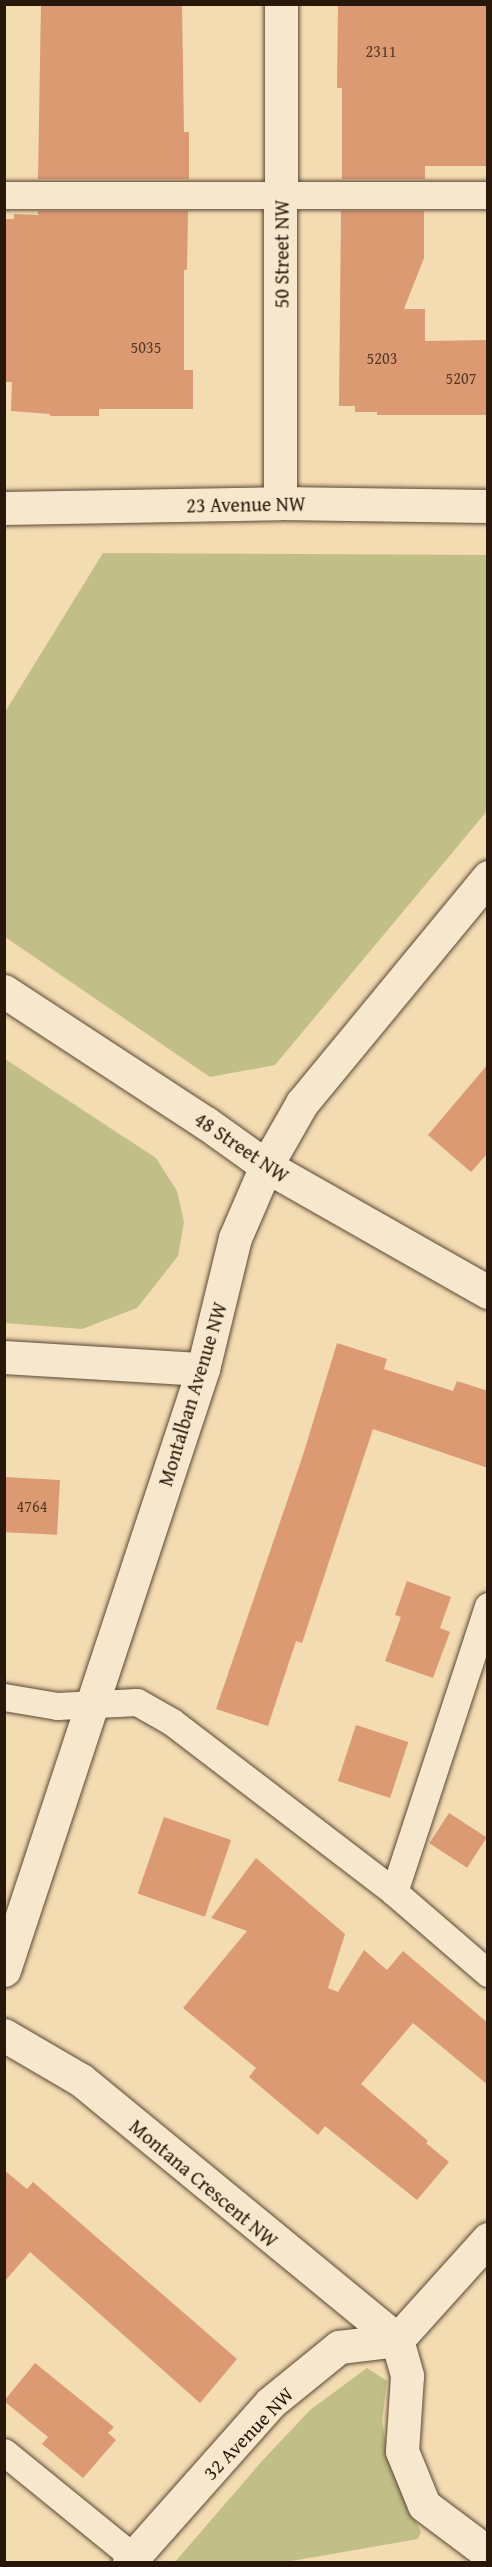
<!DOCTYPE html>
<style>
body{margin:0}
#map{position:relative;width:492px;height:2567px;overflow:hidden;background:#f3dbb2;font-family:"Gentium Book Plus",serif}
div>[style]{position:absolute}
.green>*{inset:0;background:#c2be87}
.building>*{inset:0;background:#dc9a73;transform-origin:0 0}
.roads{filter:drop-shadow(0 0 2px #5a4935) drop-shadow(0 0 2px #5a4935)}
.lane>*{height:27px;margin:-13.5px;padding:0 13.5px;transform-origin:13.5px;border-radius:13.5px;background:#f7e8cd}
.street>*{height:33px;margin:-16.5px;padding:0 16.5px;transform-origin:16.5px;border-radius:16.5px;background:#f7e8cd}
.secondary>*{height:33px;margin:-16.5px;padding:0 16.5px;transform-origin:16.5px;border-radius:16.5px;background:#f7e8cd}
span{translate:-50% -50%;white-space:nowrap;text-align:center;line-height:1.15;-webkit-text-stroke:4.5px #f7e8cd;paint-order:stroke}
.number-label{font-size:16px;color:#543825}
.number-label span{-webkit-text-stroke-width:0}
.street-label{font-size:20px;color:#27180b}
.frame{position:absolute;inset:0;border:6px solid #27180b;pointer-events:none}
</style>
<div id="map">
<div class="green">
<div style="clip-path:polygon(103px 553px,487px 555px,487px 811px,275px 1065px,210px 1077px,5px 937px,5px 712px)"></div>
<div style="clip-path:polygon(5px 1059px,156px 1158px,177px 1191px,184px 1222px,178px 1256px,137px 1308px,82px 1329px,5px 1323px)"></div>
<div style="clip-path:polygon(367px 2368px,387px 2381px,382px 2422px,391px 2469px,421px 2532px,418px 2539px,286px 2562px,175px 2562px,262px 2461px,310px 2410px)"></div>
</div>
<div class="building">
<div style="clip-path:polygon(41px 4px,182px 4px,184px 132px,189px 132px,189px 179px,38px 179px)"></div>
<div style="clip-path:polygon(338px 4px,488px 4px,488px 166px,425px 166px,425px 179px,342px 179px,342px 88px,337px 88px)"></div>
<div style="clip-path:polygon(38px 211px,188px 211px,187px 270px,184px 270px,184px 370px,193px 370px,193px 409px,99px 409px,99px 416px,50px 416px,50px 414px,11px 411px,12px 382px,4px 382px,4px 219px,14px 219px,14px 214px,38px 215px)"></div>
<div style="clip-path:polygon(341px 211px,424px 211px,424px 258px,404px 309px,425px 309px,425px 341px,488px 340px,488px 415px,377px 415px,377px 412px,355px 412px,355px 406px,339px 406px)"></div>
<div style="clip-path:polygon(488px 1064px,488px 1153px,471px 1172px,428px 1135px)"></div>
<div style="clip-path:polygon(337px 1343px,387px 1359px,384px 1369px,453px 1391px,457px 1381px,488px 1391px,488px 1468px,373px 1429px,302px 1643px,296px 1641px,268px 1726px,216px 1709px,304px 1452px)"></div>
<div style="left:4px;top:1477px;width:56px;height:55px;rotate:3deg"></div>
<div style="clip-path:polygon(407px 1581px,451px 1597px,440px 1628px,450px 1632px,433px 1678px,385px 1661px,401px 1617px,395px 1615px)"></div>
<div style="left:356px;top:1725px;width:55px;height:59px;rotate:18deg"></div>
<div style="left:449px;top:1813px;width:45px;height:36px;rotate:33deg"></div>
<div style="left:164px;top:1817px;width:71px;height:81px;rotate:19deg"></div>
<div style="clip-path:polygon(256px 1858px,345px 1934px,328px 1988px,338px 1992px,364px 1950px,387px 1970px,403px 1951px,488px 2023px,488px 2085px,413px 2023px,361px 2084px,428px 2141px,426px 2143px,449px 2162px,417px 2200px,325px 2126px,318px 2135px,249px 2077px,256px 2068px,183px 2008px,247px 1931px,211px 1918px)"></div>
<div style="clip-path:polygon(4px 2170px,27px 2189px,33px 2182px,237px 2359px,200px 2403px,30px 2252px,4px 2282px)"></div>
<div style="clip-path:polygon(35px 2363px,114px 2427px,108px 2433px,116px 2440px,83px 2478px,42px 2444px,48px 2437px,4px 2401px)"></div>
</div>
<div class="roads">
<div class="lane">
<div style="left:4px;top:195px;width:484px"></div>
<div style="left:4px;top:1697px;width:54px;rotate:9.6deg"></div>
<div style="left:57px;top:1706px;width:80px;rotate:-2.9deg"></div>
<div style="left:137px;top:1702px;width:40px;rotate:29.7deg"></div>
<div style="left:172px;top:1722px;width:280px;rotate:37.4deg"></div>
<div style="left:394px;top:1892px;width:124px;rotate:40.8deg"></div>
<div style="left:394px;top:1892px;width:301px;rotate:-71.8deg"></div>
<div style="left:4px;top:2452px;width:166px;rotate:39.1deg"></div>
</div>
<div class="street">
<div style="left:280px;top:503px;width:499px;rotate:-89.9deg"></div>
<div style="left:4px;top:508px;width:276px;rotate:-1deg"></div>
<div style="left:280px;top:503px;width:208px;rotate:0.8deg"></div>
<div style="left:4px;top:991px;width:241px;rotate:33.2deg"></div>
<div style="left:206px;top:1123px;width:74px;rotate:35.6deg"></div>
<div style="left:266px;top:1166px;width:255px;rotate:29.6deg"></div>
<div style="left:4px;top:1357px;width:199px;rotate:3.5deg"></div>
<div style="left:4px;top:1970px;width:633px;rotate:-71.68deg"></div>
<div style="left:203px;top:1369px;width:135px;rotate:-76.3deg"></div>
<div style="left:235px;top:1238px;width:78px;rotate:-66.7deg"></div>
<div style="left:266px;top:1166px;width:73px;rotate:-60.3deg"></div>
<div style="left:302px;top:1103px;width:293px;rotate:-50.5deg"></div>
<div style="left:4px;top:2035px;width:89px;rotate:30.3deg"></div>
<div style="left:81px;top:2080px;width:409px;rotate:39.4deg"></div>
</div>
<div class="secondary">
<div style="left:397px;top:2340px;width:37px;rotate:74deg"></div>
<div style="left:407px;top:2376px;width:75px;rotate:93.8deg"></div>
<div style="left:402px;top:2451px;width:58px;rotate:67.8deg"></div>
<div style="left:424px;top:2505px;width:80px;rotate:36.9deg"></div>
<div style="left:129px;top:2562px;width:213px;rotate:-48.4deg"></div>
<div style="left:270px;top:2403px;width:89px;rotate:-39.1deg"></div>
<div style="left:339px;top:2347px;width:58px;rotate:-6.9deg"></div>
<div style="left:397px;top:2340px;width:136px;rotate:-48deg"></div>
</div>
</div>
<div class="number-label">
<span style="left:381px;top:51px">2311</span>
<span style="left:146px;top:347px">5035</span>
<span style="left:382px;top:358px">5203</span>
<span style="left:461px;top:378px">5207</span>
<span style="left:32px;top:1506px">4764</span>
</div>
<div class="street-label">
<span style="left:281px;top:254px;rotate:-90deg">50 Street NW</span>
<span style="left:246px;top:504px;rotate:-1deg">23 Avenue NW</span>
<span style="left:242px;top:1147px;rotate:34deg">48 Street NW</span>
<span style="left:192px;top:1394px;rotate:-73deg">Montalban Avenue NW</span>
<span style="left:204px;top:2183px;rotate:40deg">Montana Crescent NW</span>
<span style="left:248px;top:2433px;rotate:-46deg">32 Avenue NW</span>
</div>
<div class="frame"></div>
</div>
